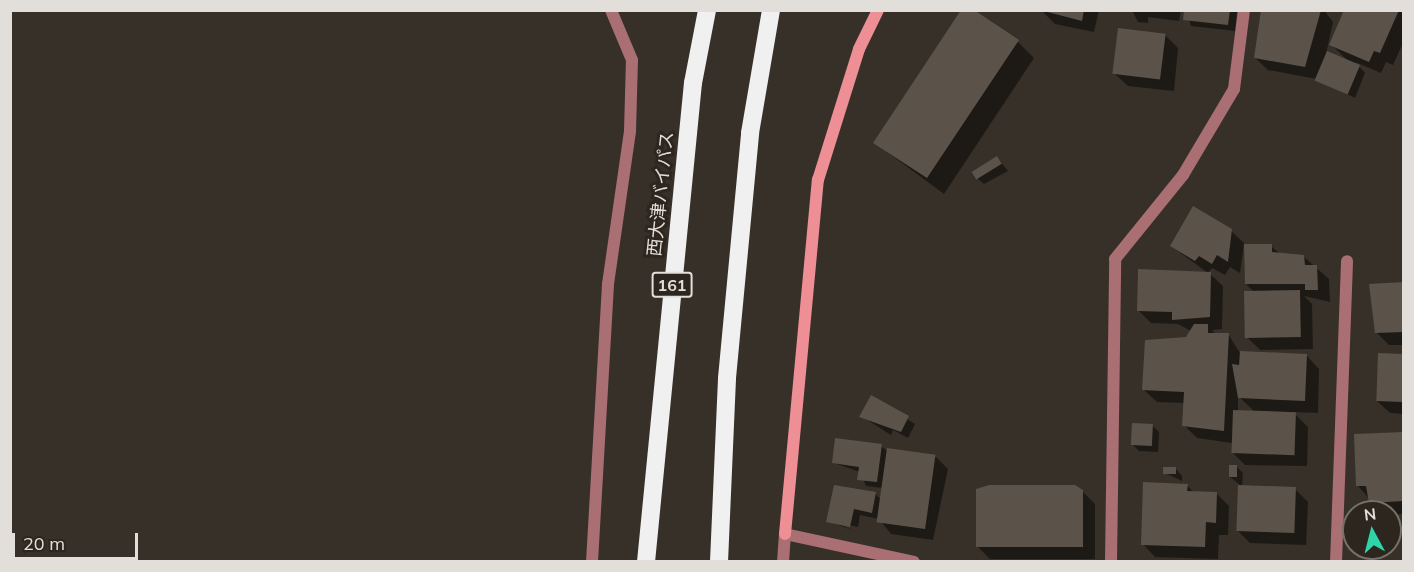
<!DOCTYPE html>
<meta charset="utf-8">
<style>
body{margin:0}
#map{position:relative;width:1414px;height:572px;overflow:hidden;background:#373028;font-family:Mulish,"Noto Sans JP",sans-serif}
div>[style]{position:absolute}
.shadow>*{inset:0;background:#0007}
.building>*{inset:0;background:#5b534a;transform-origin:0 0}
.street>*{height:12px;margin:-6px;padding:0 6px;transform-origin:6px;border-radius:6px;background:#aa6f72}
.secondary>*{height:12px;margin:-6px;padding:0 6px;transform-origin:6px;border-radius:6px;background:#ed8f95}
.highway>*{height:18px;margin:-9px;padding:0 9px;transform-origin:9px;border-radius:9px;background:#f0f0f0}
span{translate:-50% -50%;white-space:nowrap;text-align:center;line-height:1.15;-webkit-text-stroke:6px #2d261f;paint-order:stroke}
.shield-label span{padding:2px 4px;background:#2d261f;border:2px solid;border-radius:4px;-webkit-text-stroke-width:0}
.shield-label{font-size:16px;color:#e2ded9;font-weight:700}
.street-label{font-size:18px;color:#e2ded9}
.frame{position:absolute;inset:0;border:12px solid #e2ded9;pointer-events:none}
.north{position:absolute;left:1342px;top:500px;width:60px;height:60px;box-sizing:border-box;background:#2d261f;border:2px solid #757069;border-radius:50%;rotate:353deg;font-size:16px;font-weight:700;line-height:24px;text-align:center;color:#e2ded9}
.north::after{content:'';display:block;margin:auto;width:21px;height:27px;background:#2ed4aa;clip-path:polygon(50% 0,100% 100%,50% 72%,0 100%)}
.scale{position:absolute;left:12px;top:533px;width:126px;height:27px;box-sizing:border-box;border:3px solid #e2ded9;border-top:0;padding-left:8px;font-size:18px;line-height:21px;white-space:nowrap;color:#e2ded9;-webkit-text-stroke:4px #2d261f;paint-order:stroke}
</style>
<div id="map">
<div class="shadow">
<div style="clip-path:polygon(1099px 10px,1094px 32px,1055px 24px,1042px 11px)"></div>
<div style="clip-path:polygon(1132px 10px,1181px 10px,1179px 21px,1148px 17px,1148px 23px,1138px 22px)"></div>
<div style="clip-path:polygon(1186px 10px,1237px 10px,1235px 31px,1191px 26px)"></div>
<div style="clip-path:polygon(1263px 10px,1324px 10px,1333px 22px,1325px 59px,1348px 61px,1331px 44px,1346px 10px,1404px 10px,1404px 41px,1393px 65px,1386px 62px,1381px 73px,1355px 62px,1365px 73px,1355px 98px,1317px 79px,1268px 70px,1255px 58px)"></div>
<div style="clip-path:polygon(1165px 35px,1178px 48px,1174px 91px,1128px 86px,1115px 74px)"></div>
<div style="clip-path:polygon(1018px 42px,1034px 58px,944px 194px,875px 143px)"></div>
<div style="clip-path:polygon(997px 157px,1008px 171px,984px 184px,977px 178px)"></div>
<div style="clip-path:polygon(1231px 231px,1244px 243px,1240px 273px,1230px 267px,1225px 275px,1212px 268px,1208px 273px,1171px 246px)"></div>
<div style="clip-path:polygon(1271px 246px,1280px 254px,1304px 257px,1329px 279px,1330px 302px,1304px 296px,1312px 304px,1313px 349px,1260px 350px,1247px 337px,1255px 293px,1246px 284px)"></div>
<div style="clip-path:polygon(evenodd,1210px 274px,1223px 286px,1222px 329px,1212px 330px,1216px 334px,1228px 334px,1240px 353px,1307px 356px,1319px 369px,1318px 413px,1293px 412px,1308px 427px,1307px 466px,1245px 465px,1232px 452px,1232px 443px,1197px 438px,1184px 425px,1185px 403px,1157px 402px,1144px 390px,1191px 331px,1178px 324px,1151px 323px,1138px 310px,1210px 274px,1238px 396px,1255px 412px,1238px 411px,1238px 396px)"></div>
<div style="clip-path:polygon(1404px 283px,1404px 345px,1389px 345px,1377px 333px)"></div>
<div style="clip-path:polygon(1404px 355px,1404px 414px,1390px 413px,1377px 401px)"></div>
<div style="clip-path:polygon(871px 397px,915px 424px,908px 438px,893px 430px,891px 435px,861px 416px)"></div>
<div style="clip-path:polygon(1152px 425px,1159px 432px,1158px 452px,1139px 451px,1132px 444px)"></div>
<div style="clip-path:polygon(1404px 434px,1404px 514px,1390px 514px,1381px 512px,1358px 486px)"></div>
<div style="clip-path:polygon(881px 446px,888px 452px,936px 457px,948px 469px,933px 540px,891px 534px,879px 519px,860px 515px,858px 527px,834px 522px,857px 532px,828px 521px,875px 494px,882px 500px,883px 488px,866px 486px,860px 472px,834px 463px)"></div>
<div style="clip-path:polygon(1236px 466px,1243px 473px,1242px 486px,1295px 489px,1308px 502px,1306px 545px,1250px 543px,1237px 530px,1239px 484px,1230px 477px)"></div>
<div style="clip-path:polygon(1176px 469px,1182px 476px,1182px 481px,1165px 473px)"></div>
<div style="clip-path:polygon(1187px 485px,1194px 493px,1217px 494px,1229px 506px,1228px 535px,1219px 535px,1218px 559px,1155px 557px,1143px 544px)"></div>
<div style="clip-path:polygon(1082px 491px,1095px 504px,1095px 559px,990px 559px,978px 547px)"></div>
</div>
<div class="building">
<div style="clip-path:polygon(961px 10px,974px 10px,1019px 40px,927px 178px,873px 143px)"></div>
<div style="clip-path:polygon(1040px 10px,1084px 10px,1082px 21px)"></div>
<div style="clip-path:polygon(1184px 10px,1230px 10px,1228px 25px,1183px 20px)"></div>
<div style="clip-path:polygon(1261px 10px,1321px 10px,1305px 67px,1254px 58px)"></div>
<div style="clip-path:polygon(1344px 10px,1399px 10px,1380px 53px,1374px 51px,1369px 62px,1329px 45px)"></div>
<div style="left:1118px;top:28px;width:48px;height:46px;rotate:7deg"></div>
<div style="left:1327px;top:51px;width:36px;height:32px;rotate:23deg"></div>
<div style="left:997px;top:156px;width:9px;height:30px;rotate:58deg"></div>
<div style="clip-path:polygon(1193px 206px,1232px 229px,1228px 262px,1217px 255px,1212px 264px,1199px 256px,1195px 261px,1170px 246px)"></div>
<div style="clip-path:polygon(1244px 244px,1272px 244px,1272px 252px,1304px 255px,1305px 265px,1317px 265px,1318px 290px,1305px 290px,1305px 284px,1245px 284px)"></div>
<div style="clip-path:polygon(1138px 269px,1211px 272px,1210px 317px,1172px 320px,1172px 312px,1137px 311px)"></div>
<div style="clip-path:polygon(1404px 282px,1404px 332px,1375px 333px,1369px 284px)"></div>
<div style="left:1300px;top:290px;width:47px;height:56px;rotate:89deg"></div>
<div style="clip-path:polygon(1194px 324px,1208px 324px,1208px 333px,1229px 333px,1224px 431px,1182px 426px,1184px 392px,1142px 390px,1145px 340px,1186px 337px)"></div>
<div style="clip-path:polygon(1240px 351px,1307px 354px,1305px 401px,1238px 398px,1232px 364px,1239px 365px)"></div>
<div style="left:1378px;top:353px;width:26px;height:48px;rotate:2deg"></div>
<div style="clip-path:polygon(871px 395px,909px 416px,901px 432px,859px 417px)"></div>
<div style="left:1233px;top:410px;width:63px;height:43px;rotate:2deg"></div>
<div style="left:1132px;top:423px;width:21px;height:22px;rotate:3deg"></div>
<div style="clip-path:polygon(1404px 432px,1404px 501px,1369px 503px,1366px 486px,1356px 486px,1354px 434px)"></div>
<div style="clip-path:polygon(835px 438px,882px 444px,877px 482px,857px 480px,859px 467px,832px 463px)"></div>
<div style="left:887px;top:448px;width:49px;height:75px;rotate:8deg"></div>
<div style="left:1229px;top:465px;width:8px;height:12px"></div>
<div style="left:1163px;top:467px;width:13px;height:7px"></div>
<div style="clip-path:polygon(1143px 482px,1188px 484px,1187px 491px,1217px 492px,1216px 523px,1206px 522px,1205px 547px,1141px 545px)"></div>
<div style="clip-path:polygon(834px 485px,876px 492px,872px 513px,854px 509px,850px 527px,826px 522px)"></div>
<div style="clip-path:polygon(989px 485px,1075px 485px,1083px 490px,1083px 547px,976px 547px,976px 489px)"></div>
<div style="left:1238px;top:485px;width:58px;height:46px;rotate:2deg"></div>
</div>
<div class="street">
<div style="left:592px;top:562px;width:278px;rotate:-86.7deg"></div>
<div style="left:608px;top:284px;width:155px;rotate:-81.8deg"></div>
<div style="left:630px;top:131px;width:71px;rotate:-88.4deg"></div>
<div style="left:632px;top:60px;width:54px;rotate:-112.8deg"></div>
<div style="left:783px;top:562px;width:28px;rotate:-86deg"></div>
<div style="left:785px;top:534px;width:132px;rotate:12.2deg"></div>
<div style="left:1111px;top:562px;width:303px;rotate:-89.2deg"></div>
<div style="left:1115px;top:259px;width:108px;rotate:-51deg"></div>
<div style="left:1183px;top:175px;width:100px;rotate:-59.3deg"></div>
<div style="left:1234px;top:89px;width:80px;rotate:-82.8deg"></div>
<div style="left:1336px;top:562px;width:301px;rotate:-87.9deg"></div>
</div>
<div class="secondary">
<div style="left:785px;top:534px;width:356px;rotate:-84.7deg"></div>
<div style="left:818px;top:180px;width:137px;rotate:-72.6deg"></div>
<div style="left:859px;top:49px;width:43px;rotate:-64deg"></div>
</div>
<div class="highway">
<div style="left:646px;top:562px;width:481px;rotate:-84.4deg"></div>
<div style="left:693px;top:83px;width:74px;rotate:-79.1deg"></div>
<div style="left:719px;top:562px;width:184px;rotate:-87.5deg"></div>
<div style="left:727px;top:378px;width:246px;rotate:-84.6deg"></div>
<div style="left:750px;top:133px;width:125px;rotate:-80.3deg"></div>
</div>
<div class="shield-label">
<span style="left:672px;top:285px">161</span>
</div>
<div class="street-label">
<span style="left:661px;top:194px;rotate:-84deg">西大津バイパス</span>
</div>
<div class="frame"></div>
<div class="north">N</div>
<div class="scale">20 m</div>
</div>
